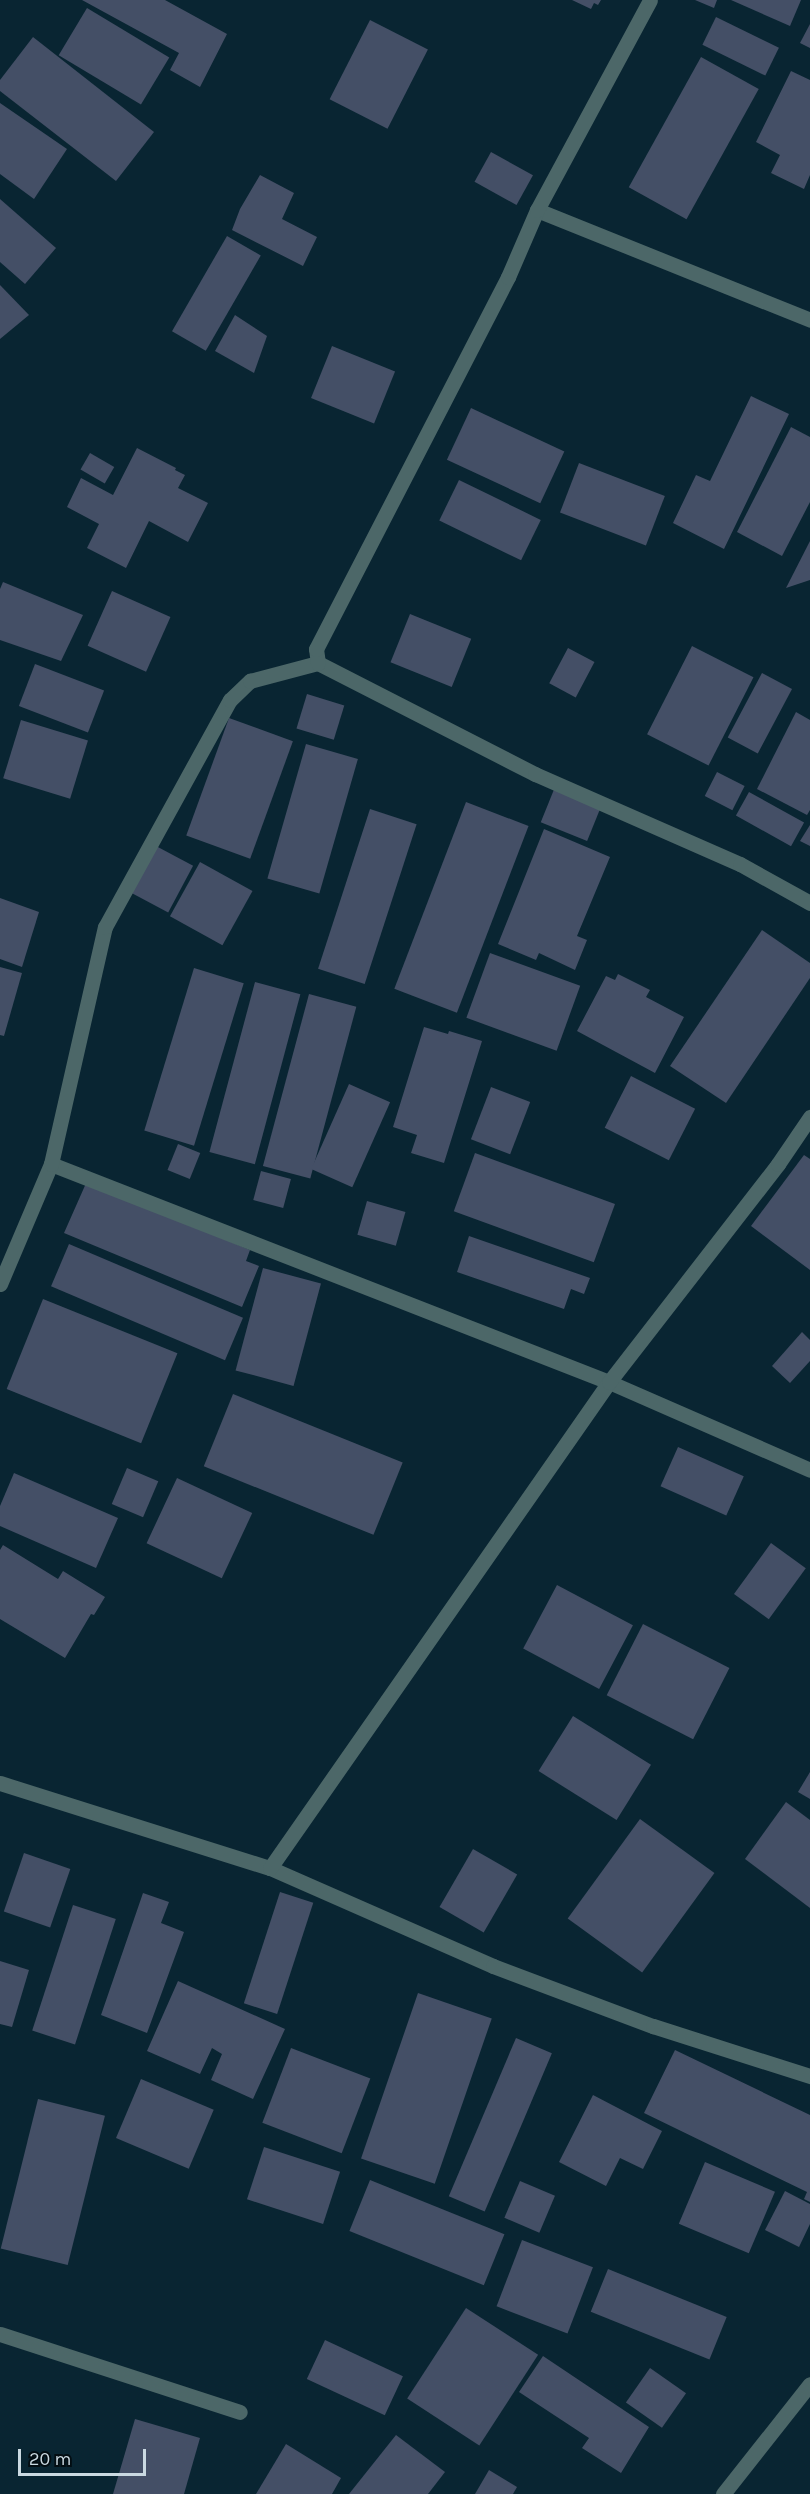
<!DOCTYPE html>
<style>
body{margin:0}
#map{position:relative;width:810px;height:2494px;overflow:hidden;background:#092532;font-family:Karla,sans-serif}
div>[style]{position:absolute}
.building>*{inset:0;background:#444f66;transform-origin:0 0}
.minor>*{height:15px;margin:-7.5px;padding:0 7.5px;transform-origin:7.5px;border-radius:7.5px;background:#4c6768}
span{translate:-50% -50%;white-space:nowrap;text-align:center;line-height:1.15;-webkit-text-stroke:4.5px #030d12;paint-order:stroke}
.scale{position:absolute;left:18px;top:2449px;width:128px;height:27px;box-sizing:border-box;border:3px solid #cad9e1;border-top:0;padding-left:8px;font-size:18px;line-height:21px;white-space:nowrap;color:#cad9e1;-webkit-text-stroke:4px #030d12;paint-order:stroke}
</style>
<div id="map">
<div class="building">
<div style="clip-path:polygon(82px 0,165px 0,227px 34px,200px 87px,170px 70px,179px 53px)"></div>
<div style="clip-path:polygon(572px 0,601px 0,598px 5px,594px 3px,591px 9px)"></div>
<div style="clip-path:polygon(695px 0,717px 0,714px 8px)"></div>
<div style="clip-path:polygon(731px 0,801px 0,790px 26px)"></div>
<div style="left:87px;top:8px;width:96px;height:55px;rotate:31deg"></div>
<div style="left:716px;top:17px;width:70px;height:31px;rotate:26deg"></div>
<div style="left:370px;top:20px;width:65px;height:89px;rotate:27deg"></div>
<div style="clip-path:polygon(810px 24px,810px 48px,800px 43px)"></div>
<div style="clip-path:polygon(33px 37px,154px 132px,116px 181px,0 91px,0 80px)"></div>
<div style="left:701px;top:57px;width:66px;height:149px;rotate:29deg"></div>
<div style="clip-path:polygon(791px 71px,810px 80px,810px 175px,804px 189px,771px 173px,780px 155px,756px 142px)"></div>
<div style="clip-path:polygon(0 103px,67px 149px,34px 199px,0 174px)"></div>
<div style="left:491px;top:152px;width:48px;height:34px;rotate:29deg"></div>
<div style="clip-path:polygon(260px 175px,294px 193px,282px 219px,317px 237px,303px 266px,232px 230px,240px 209px)"></div>
<div style="clip-path:polygon(0 199px,56px 248px,25px 284px,0 262px)"></div>
<div style="left:227px;top:236px;width:39px;height:110px;rotate:30deg"></div>
<div style="clip-path:polygon(0 285px,29px 315px,0 339px)"></div>
<div style="clip-path:polygon(235px 315px,267px 336px,254px 373px,215px 351px)"></div>
<div style="left:332px;top:346px;width:68px;height:56px;rotate:22deg"></div>
<div style="clip-path:polygon(751px 396px,789px 414px,724px 549px,673px 523px,696px 475px,710px 481px)"></div>
<div style="left:471px;top:408px;width:103px;height:57px;rotate:25deg"></div>
<div style="clip-path:polygon(791px 427px,810px 437px,810px 502px,782px 556px,737px 532px)"></div>
<div style="clip-path:polygon(137px 448px,176px 468px,175px 470px,185px 475px,178px 488px,208px 503px,188px 542px,149px 521px,126px 568px,87px 548px,99px 524px,67px 507px,81px 478px,113px 495px)"></div>
<div style="left:90px;top:453px;width:28px;height:19px;rotate:30deg"></div>
<div style="left:579px;top:463px;width:92px;height:53px;rotate:21deg"></div>
<div style="left:459px;top:480px;width:91px;height:45px;rotate:26deg"></div>
<div style="clip-path:polygon(810px 541px,810px 580px,786px 588px)"></div>
<div style="clip-path:polygon(3px 582px,83px 615px,61px 661px,0 640px,0 589px)"></div>
<div style="left:112px;top:591px;width:64px;height:60px;rotate:24deg"></div>
<div style="left:410px;top:614px;width:66px;height:52px;rotate:22deg"></div>
<div style="left:692px;top:646px;width:69px;height:99px;rotate:27deg"></div>
<div style="left:568px;top:648px;width:30px;height:40px;rotate:28deg"></div>
<div style="left:35px;top:664px;width:74px;height:45px;rotate:21deg"></div>
<div style="left:762px;top:673px;width:34px;height:73px;rotate:28deg"></div>
<div style="left:307px;top:694px;width:39px;height:36px;rotate:17deg"></div>
<div style="clip-path:polygon(796px 712px,810px 720px,810px 810px,807px 815px,757px 789px)"></div>
<div style="left:229px;top:718px;width:68px;height:125px;rotate:20deg"></div>
<div style="left:21px;top:720px;width:70px;height:61px;rotate:17deg"></div>
<div style="left:306px;top:744px;width:54px;height:140px;rotate:16deg"></div>
<div style="left:717px;top:772px;width:31px;height:27px;rotate:27deg"></div>
<div style="left:555px;top:787px;width:50px;height:38px;rotate:22deg"></div>
<div style="left:749px;top:792px;width:63px;height:27px;rotate:29deg"></div>
<div style="left:466px;top:802px;width:67px;height:200px;rotate:21deg"></div>
<div style="left:370px;top:809px;width:49px;height:168px;rotate:18deg"></div>
<div style="clip-path:polygon(810px 825px,810px 846px,800px 841px)"></div>
<div style="clip-path:polygon(544px 829px,610px 857px,577px 936px,587px 940px,575px 970px,539px 953px,536px 960px,498px 944px)"></div>
<div style="left:156px;top:846px;width:42px;height:53px;rotate:28deg"></div>
<div style="left:200px;top:862px;width:60px;height:62px;rotate:29deg"></div>
<div style="clip-path:polygon(0 898px,39px 912px,22px 967px,0 959px)"></div>
<div style="clip-path:polygon(762px 930px,810px 963px,810px 978px,726px 1103px,670px 1066px)"></div>
<div style="left:490px;top:953px;width:96px;height:69px;rotate:20deg"></div>
<div style="clip-path:polygon(0 967px,22px 973px,4px 1036px,0 1035px)"></div>
<div style="left:194px;top:968px;width:52px;height:170px;rotate:17deg"></div>
<div style="clip-path:polygon(618px 974px,650px 990px,646px 997px,684px 1017px,655px 1073px,577px 1031px,606px 976px,615px 980px)"></div>
<div style="left:255px;top:982px;width:47px;height:176px;rotate:15deg"></div>
<div style="left:309px;top:994px;width:49px;height:178px;rotate:15deg"></div>
<div style="clip-path:polygon(424px 1027px,448px 1034px,449px 1031px,482px 1041px,444px 1163px,411px 1153px,417px 1135px,393px 1127px)"></div>
<div style="left:631px;top:1076px;width:72px;height:58px;rotate:27deg"></div>
<div style="left:349px;top:1084px;width:45px;height:93px;rotate:24deg"></div>
<div style="left:491px;top:1087px;width:42px;height:56px;rotate:21deg"></div>
<div style="left:178px;top:1144px;width:24px;height:28px;rotate:22deg"></div>
<div style="left:475px;top:1153px;width:149px;height:62px;rotate:20deg"></div>
<div style="clip-path:polygon(804px 1155px,810px 1159px,810px 1270px,751px 1226px)"></div>
<div style="left:261px;top:1171px;width:31px;height:30px;rotate:15deg"></div>
<div style="clip-path:polygon(87px 1181px,250px 1250px,246px 1261px,259px 1266px,242px 1307px,64px 1233px)"></div>
<div style="left:367px;top:1201px;width:40px;height:35px;rotate:16deg"></div>
<div style="clip-path:polygon(469px 1236px,590px 1278px,584px 1294px,571px 1289px,564px 1309px,457px 1272px)"></div>
<div style="left:69px;top:1244px;width:189px;height:46px;rotate:23deg"></div>
<div style="left:263px;top:1268px;width:60px;height:106px;rotate:15deg"></div>
<div style="left:43px;top:1299px;width:145px;height:97px;rotate:22deg"></div>
<div style="clip-path:polygon(802px 1332px,810px 1340px,810px 1361px,790px 1383px,772px 1366px)"></div>
<div style="left:233px;top:1394px;width:183px;height:78px;rotate:22deg"></div>
<div style="left:678px;top:1447px;width:72px;height:43px;rotate:24deg"></div>
<div style="left:127px;top:1468px;width:34px;height:39px;rotate:23deg"></div>
<div style="clip-path:polygon(14px 1473px,118px 1518px,96px 1568px,0 1526px,0 1506px)"></div>
<div style="left:177px;top:1478px;width:83px;height:72px;rotate:25deg"></div>
<div style="left:771px;top:1543px;width:43px;height:63px;rotate:36deg"></div>
<div style="clip-path:polygon(3px 1545px,58px 1579px,63px 1571px,105px 1597px,94px 1615px,91px 1614px,65px 1658px,0 1619px,0 1550px)"></div>
<div style="left:557px;top:1585px;width:86px;height:72px;rotate:28deg"></div>
<div style="left:643px;top:1624px;width:97px;height:80px;rotate:27deg"></div>
<div style="left:573px;top:1716px;width:92px;height:65px;rotate:32deg"></div>
<div style="clip-path:polygon(810px 1772px,810px 1799px,798px 1792px)"></div>
<div style="clip-path:polygon(786px 1802px,810px 1820px,810px 1908px,745px 1859px)"></div>
<div style="left:640px;top:1819px;width:92px;height:123px;rotate:36deg"></div>
<div style="left:473px;top:1849px;width:51px;height:67px;rotate:30deg"></div>
<div style="left:24px;top:1853px;width:49px;height:62px;rotate:19deg"></div>
<div style="left:280px;top:1892px;width:35px;height:117px;rotate:18deg"></div>
<div style="clip-path:polygon(143px 1893px,169px 1902px,161px 1923px,184px 1932px,147px 2033px,101px 2015px)"></div>
<div style="left:73px;top:1905px;width:45px;height:132px;rotate:18deg"></div>
<div style="clip-path:polygon(0 1961px,29px 1970px,12px 2027px,0 2024px)"></div>
<div style="clip-path:polygon(178px 1981px,285px 2029px,253px 2099px,211px 2080px,222px 2054px,212px 2048px,200px 2074px,147px 2051px)"></div>
<div style="left:418px;top:1993px;width:78px;height:175px;rotate:19deg"></div>
<div style="left:516px;top:2038px;width:39px;height:172px;rotate:23deg"></div>
<div style="left:291px;top:2048px;width:85px;height:80px;rotate:21deg"></div>
<div style="clip-path:polygon(675px 2050px,810px 2115px,810px 2202px,804px 2199px,807px 2192px,644px 2113px)"></div>
<div style="left:141px;top:2079px;width:79px;height:64px;rotate:23deg"></div>
<div style="clip-path:polygon(593px 2095px,662px 2131px,643px 2169px,620px 2158px,606px 2186px,559px 2162px)"></div>
<div style="left:38px;top:2099px;width:69px;height:154px;rotate:14deg"></div>
<div style="left:264px;top:2147px;width:80px;height:55px;rotate:18deg"></div>
<div style="left:705px;top:2162px;width:76px;height:67px;rotate:23deg"></div>
<div style="left:370px;top:2180px;width:145px;height:55px;rotate:22deg"></div>
<div style="left:520px;top:2181px;width:38px;height:40px;rotate:23deg"></div>
<div style="clip-path:polygon(785px 2191px,810px 2204px,810px 2224px,799px 2247px,765px 2230px)"></div>
<div style="left:522px;top:2240px;width:76px;height:71px;rotate:21deg"></div>
<div style="left:608px;top:2269px;width:128px;height:46px;rotate:22deg"></div>
<div style="left:466px;top:2308px;width:86px;height:108px;rotate:33deg"></div>
<div style="left:325px;top:2340px;width:86px;height:43px;rotate:25deg"></div>
<div style="clip-path:polygon(543px 2356px,649px 2427px,621px 2473px,582px 2448px,589px 2438px,519px 2392px)"></div>
<div style="left:650px;top:2368px;width:44px;height:42px;rotate:35deg"></div>
<div style="clip-path:polygon(135px 2419px,200px 2438px,184px 2494px,113px 2494px)"></div>
<div style="clip-path:polygon(396px 2435px,445px 2472px,428px 2494px,349px 2494px)"></div>
<div style="clip-path:polygon(286px 2444px,341px 2478px,332px 2494px,256px 2494px)"></div>
<div style="clip-path:polygon(489px 2470px,517px 2487px,513px 2494px,475px 2494px)"></div>
</div>
<div class="minor">
<div style="left:537px;top:210px;width:294px;rotate:21.9deg"></div>
<div style="left:318px;top:663px;width:244px;rotate:27.1deg"></div>
<div style="left:535px;top:774px;width:224px;rotate:23.7deg"></div>
<div style="left:740px;top:864px;width:80px;rotate:29.1deg"></div>
<div style="left:51px;top:1164px;width:599px;rotate:21.34deg"></div>
<div style="left:609px;top:1382px;width:219px;rotate:23.6deg"></div>
<div style="left:0;top:1284px;width:130px;rotate:-67deg"></div>
<div style="left:51px;top:1164px;width:243px;rotate:-77.2deg"></div>
<div style="left:105px;top:927px;width:259px;rotate:-61.2deg"></div>
<div style="left:230px;top:700px;width:28px;rotate:-44deg"></div>
<div style="left:250px;top:681px;width:70px;rotate:-14.8deg"></div>
<div style="left:318px;top:663px;width:14px;rotate:-98deg"></div>
<div style="left:316px;top:649px;width:419px;rotate:-62.7deg"></div>
<div style="left:508px;top:277px;width:73px;rotate:-66.6deg"></div>
<div style="left:537px;top:210px;width:238px;rotate:-61.7deg"></div>
<div style="left:0;top:1783px;width:283px;rotate:17.5deg"></div>
<div style="left:270px;top:1868px;width:244px;rotate:23.7deg"></div>
<div style="left:493px;top:1966px;width:171px;rotate:20.6deg"></div>
<div style="left:653px;top:2026px;width:165px;rotate:17.7deg"></div>
<div style="left:270px;top:1868px;width:593px;rotate:-55.1deg"></div>
<div style="left:609px;top:1382px;width:276px;rotate:-52.2deg"></div>
<div style="left:778px;top:1164px;width:57px;rotate:-55.8deg"></div>
<div style="left:0;top:2334px;width:252px;rotate:18deg"></div>
<div style="left:723px;top:2494px;width:140px;rotate:-51.7deg"></div>
</div>
<div class="scale">20 m</div>
</div>
